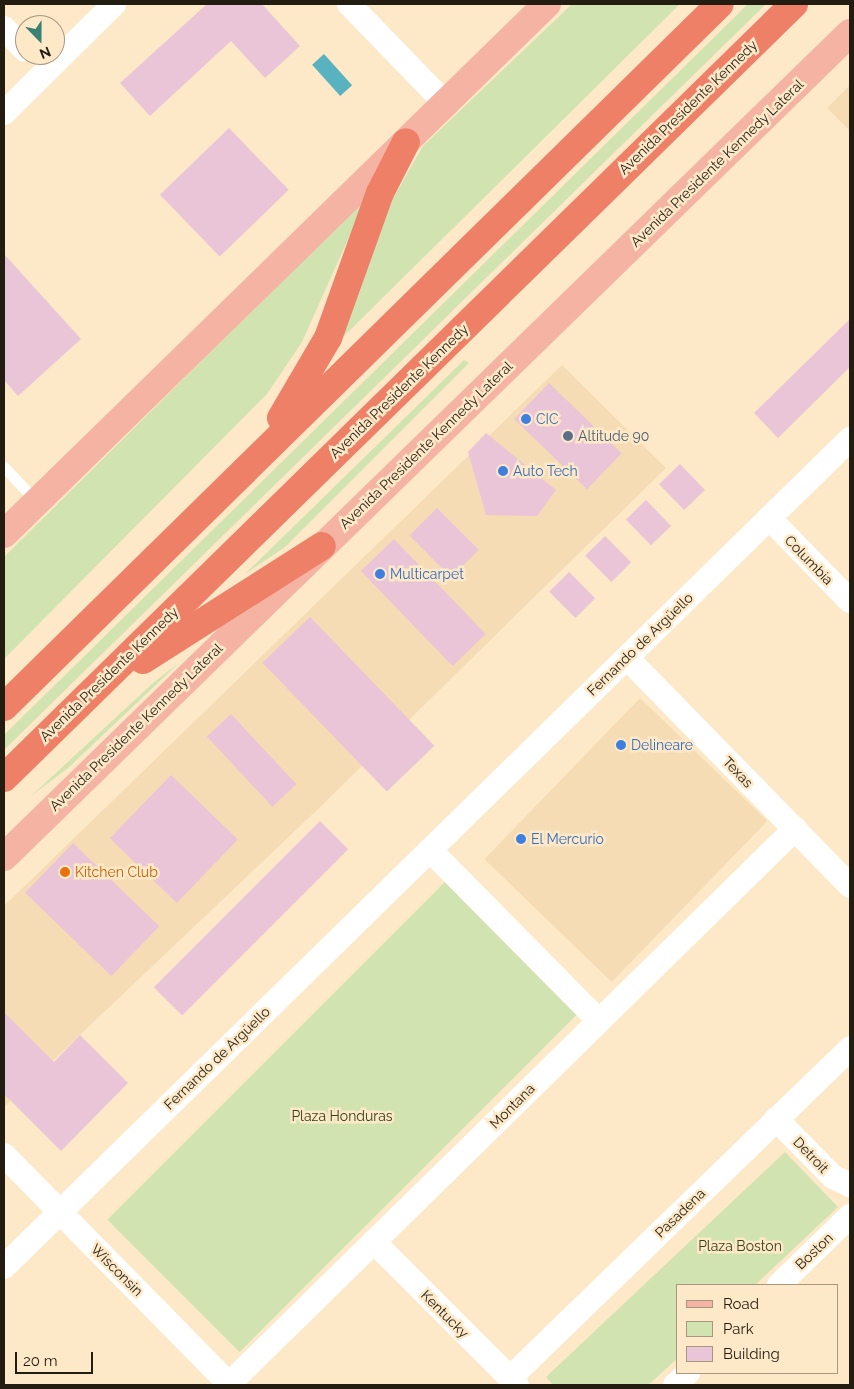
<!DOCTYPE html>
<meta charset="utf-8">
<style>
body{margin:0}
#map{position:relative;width:854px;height:1389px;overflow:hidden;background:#fde9c8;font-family:Raleway,sans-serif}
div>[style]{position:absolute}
.built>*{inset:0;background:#f5dcb5;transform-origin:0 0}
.green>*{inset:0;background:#d1e3b0;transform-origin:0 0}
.water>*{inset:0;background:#59b2bf;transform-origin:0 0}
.building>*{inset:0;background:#eac5d7;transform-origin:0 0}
.lane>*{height:11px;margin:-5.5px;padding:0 5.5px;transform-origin:5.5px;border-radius:5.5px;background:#fff}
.street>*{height:24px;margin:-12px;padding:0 12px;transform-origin:12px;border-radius:12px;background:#fff}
.primary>*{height:28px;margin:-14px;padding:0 14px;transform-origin:14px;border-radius:14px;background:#f5b3a4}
.highway>*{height:28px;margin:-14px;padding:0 14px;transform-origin:14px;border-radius:14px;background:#ef8068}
.dots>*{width:14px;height:14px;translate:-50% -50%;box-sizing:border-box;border:2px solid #fde9c8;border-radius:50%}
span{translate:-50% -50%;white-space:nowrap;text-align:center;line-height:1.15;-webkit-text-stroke:5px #fde9c8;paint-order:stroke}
.street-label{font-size:14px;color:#231c10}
.shop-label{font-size:14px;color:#366cbe}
.left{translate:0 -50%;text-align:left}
.service-label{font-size:14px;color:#4e5e75}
.food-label{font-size:14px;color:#c56008}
.park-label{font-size:14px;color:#354214}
.frame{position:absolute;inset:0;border:5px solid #231c10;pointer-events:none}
.legend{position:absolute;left:676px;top:1284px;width:162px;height:90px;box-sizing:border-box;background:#fde9c8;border:1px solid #a6977e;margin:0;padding:6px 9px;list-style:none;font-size:15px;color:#231c10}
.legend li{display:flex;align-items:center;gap:10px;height:25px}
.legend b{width:25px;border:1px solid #a6977e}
.north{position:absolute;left:15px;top:15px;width:50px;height:50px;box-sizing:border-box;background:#fde9c8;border:1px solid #a6977e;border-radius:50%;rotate:158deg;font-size:14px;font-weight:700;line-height:20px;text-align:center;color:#231c10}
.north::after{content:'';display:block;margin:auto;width:18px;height:22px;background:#3b8075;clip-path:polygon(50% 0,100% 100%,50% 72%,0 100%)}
.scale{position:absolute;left:15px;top:1352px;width:78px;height:22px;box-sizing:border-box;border:2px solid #231c10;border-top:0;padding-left:6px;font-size:15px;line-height:18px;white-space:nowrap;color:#231c10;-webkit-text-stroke:4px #fde9c8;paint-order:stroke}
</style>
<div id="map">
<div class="built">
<div style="clip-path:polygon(850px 85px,850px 131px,827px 108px)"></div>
<div style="clip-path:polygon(562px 365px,666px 468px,316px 811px,4px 1107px,4px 906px)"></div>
<div style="left:640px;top:698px;width:177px;height:224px;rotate:44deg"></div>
</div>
<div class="green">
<div style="clip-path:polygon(572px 4px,680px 4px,341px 339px,392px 200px,423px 146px)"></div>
<div style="clip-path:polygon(748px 4px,766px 4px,4px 750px,4px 735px)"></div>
<div style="clip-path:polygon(367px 197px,302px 342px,267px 394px,4px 659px,4px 557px)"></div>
<div style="clip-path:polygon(464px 360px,469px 363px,285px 547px,245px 574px)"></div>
<div style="clip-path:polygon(180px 662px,68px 768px,31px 796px,153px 683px)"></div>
<div style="left:446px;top:881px;width:187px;height:479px;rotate:45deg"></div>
<div style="clip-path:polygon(785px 1152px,838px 1207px,755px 1285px,678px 1285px,678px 1358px,648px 1385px,553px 1385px,546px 1377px)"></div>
</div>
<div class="water">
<div style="left:324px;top:54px;width:42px;height:16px;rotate:48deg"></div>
</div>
<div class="building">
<div style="clip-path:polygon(207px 4px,262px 4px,300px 46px,265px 78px,231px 41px,150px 116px,120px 83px)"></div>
<div style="left:229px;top:128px;width:86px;height:96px;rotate:46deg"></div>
<div style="clip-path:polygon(4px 254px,81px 339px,18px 396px,4px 380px)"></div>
<div style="clip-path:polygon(850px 319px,850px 367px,778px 438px,754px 413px)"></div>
<div style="left:549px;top:383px;width:101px;height:50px;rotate:44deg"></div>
<div style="clip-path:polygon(486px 433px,556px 490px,537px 516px,486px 515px,468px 452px)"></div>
<div style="left:680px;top:464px;width:36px;height:29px;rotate:46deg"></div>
<div style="left:646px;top:500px;width:36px;height:28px;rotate:46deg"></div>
<div style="left:437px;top:508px;width:59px;height:39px;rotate:45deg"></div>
<div style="left:605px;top:536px;width:37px;height:28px;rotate:45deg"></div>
<div style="left:394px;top:539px;width:132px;height:46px;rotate:46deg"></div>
<div style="left:569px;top:572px;width:37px;height:28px;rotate:45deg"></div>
<div style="left:310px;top:617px;width:179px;height:66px;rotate:46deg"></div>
<div style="left:231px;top:714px;width:96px;height:33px;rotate:47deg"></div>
<div style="left:171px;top:775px;width:93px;height:88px;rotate:44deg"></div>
<div style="left:320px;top:821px;width:40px;height:235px;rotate:45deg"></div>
<div style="left:73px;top:843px;width:120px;height:69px;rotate:44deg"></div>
<div style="clip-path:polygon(4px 1012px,54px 1062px,80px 1035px,128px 1083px,61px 1151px,4px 1094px)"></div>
</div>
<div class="lane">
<div style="left:4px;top:467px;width:48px;rotate:46.7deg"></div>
</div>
<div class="street">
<div style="left:349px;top:4px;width:138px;rotate:45.9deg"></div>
<div style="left:4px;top:28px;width:30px;rotate:46deg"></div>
<div style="left:4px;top:113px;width:155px;rotate:-44.7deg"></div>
<div style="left:769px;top:518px;width:116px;rotate:45.7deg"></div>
<div style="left:627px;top:658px;width:319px;rotate:45.6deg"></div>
<div style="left:430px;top:850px;width:240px;rotate:45.3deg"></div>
<div style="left:776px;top:1119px;width:81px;rotate:45.5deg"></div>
<div style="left:833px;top:1177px;width:19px;rotate:25deg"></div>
<div style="left:4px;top:1155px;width:322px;rotate:45.5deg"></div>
<div style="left:374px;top:1242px;width:202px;rotate:45deg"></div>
<div style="left:4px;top:1267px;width:1184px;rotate:-44.38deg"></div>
<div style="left:779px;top:1285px;width:99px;rotate:-44.2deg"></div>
<div style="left:510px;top:1378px;width:474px;rotate:-44.1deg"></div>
<div style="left:229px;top:1384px;width:793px;rotate:-44.44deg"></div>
<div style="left:675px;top:1385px;width:18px;rotate:-43deg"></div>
</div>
<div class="primary">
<div style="left:4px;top:534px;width:759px;rotate:-44.31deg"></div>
<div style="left:4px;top:857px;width:1181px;rotate:-44.25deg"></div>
</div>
<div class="highway">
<div style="left:281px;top:418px;width:93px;rotate:-59.6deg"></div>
<div style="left:328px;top:338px;width:154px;rotate:-70.3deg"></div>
<div style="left:380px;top:193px;width:57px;rotate:-63deg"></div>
<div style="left:143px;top:660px;width:212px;rotate:-32.5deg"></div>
<div style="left:4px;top:707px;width:1003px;rotate:-44.48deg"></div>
<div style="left:4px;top:778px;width:1106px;rotate:-44.41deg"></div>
</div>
<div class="dots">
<div style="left:526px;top:419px;background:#3f7fe0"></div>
<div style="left:568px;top:436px;background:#5c6f8a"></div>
<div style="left:503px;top:471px;background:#3f7fe0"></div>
<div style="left:380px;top:574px;background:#3f7fe0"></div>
<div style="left:621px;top:745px;background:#3f7fe0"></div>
<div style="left:521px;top:839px;background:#3f7fe0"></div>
<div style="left:65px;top:872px;background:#e8710a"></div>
</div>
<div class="street-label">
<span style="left:688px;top:107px;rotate:-44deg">Avenida Presidente Kennedy</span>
<span style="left:717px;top:163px;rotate:-44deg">Avenida Presidente Kennedy Lateral</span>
<span style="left:399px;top:391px;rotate:-44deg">Avenida Presidente Kennedy</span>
<span style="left:426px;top:445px;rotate:-44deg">Avenida Presidente Kennedy Lateral</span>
<span style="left:809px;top:560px;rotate:46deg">Columbia</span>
<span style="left:640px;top:644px;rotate:-44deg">Fernando de Argüello</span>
<span style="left:109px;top:674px;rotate:-44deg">Avenida Presidente Kennedy</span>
<span style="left:136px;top:727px;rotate:-44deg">Avenida Presidente Kennedy Lateral</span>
<span style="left:738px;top:772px;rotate:46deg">Texas</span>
<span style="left:217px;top:1058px;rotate:-44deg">Fernando de Argüello</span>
<span style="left:512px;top:1106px;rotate:-45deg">Montana</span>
<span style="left:811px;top:1155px;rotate:46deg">Detroit</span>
<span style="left:680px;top:1213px;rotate:-44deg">Pasadena</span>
<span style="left:814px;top:1251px;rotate:-44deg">Boston</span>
<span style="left:117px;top:1270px;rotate:45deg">Wisconsin</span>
<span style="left:445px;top:1314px;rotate:45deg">Kentucky</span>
</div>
<div class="shop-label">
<span class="left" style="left:536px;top:419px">CIC</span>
<span class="left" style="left:513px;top:471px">Auto Tech</span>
<span class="left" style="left:390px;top:574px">Multicarpet</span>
<span class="left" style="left:631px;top:745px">Delineare</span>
<span class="left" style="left:531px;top:839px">El Mercurio</span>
</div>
<div class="service-label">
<span class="left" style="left:578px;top:436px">Altitude 90</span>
</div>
<div class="food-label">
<span class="left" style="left:75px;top:872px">Kitchen Club</span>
</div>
<div class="park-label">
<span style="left:342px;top:1116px">Plaza Honduras</span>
<span style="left:740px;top:1246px">Plaza Boston</span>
</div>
<div class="frame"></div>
<ul class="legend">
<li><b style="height:6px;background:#f5b3a4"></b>Road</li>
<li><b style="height:14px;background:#d1e3b0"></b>Park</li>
<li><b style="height:14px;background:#eac5d7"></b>Building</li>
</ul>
<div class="north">N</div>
<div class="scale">20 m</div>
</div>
